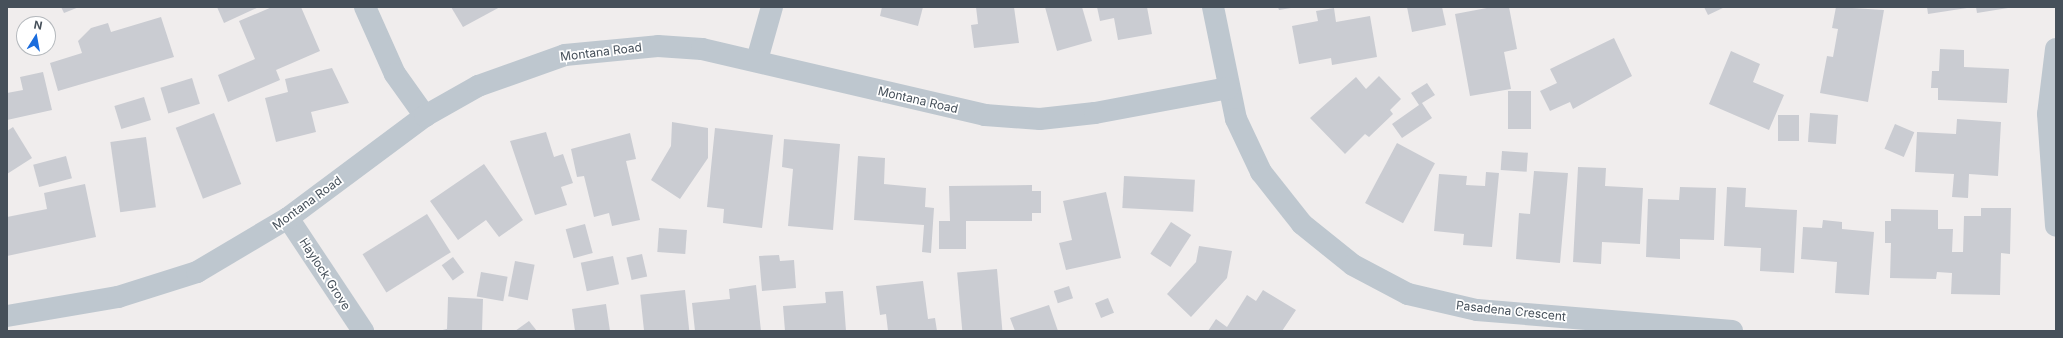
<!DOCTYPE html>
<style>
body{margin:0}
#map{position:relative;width:2063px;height:338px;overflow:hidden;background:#f0eded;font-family:Inter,sans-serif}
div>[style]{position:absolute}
.building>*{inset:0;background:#caccd2;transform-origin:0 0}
.minor>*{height:22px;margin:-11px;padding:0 11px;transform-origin:11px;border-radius:11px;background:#bec7cf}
span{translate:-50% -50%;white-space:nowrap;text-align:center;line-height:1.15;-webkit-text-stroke:3.5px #fff;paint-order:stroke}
.street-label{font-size:12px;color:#46505a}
.frame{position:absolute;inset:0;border:8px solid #46505a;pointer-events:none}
.north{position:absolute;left:16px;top:16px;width:40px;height:40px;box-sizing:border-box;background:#fff;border:1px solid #b5b9bd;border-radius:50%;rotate:11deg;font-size:11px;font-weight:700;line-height:16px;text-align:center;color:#46505a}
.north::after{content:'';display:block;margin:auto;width:14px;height:18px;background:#1a6cdd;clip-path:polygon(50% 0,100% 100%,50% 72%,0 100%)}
</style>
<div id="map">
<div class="building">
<div style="clip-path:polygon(61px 7px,79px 7px,64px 13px)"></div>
<div style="clip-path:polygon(217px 7px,259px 7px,224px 23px)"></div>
<div style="clip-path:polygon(272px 7px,301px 7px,320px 51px,276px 70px,280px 80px,228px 102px,218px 75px,255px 59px,239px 21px)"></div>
<div style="clip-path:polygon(451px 7px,500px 7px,463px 27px)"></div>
<div style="clip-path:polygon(882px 7px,923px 7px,918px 26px,880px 16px)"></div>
<div style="clip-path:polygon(976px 7px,1014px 7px,1019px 43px,974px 48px,971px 25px,978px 24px)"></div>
<div style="clip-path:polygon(1045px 7px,1082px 7px,1092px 41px,1057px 51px)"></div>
<div style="clip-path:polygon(1097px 7px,1147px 7px,1152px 34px,1118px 40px,1114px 18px,1100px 21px)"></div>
<div style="clip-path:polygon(1278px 7px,1291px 7px,1291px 8px,1279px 10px)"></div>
<div style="clip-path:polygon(1407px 7px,1442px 7px,1446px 25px,1412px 32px)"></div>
<div style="clip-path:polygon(1492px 7px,1509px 7px,1517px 49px,1504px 52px,1511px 89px,1470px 96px,1455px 14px)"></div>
<div style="clip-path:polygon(1704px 7px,1725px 7px,1708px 15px)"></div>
<div style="clip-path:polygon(1836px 7px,1884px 10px,1868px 102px,1820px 93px,1827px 56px,1833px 57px,1838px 29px,1832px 28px)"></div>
<div style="clip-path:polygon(1927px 7px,1966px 7px,1967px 8px,1928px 14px)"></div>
<div style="clip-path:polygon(1976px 7px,2008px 7px,2008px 8px,1977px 13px)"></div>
<div style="clip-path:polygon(1334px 8px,1336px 22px,1370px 16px,1377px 57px,1332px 65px,1331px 58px,1299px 64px,1292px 26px,1318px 21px,1316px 11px)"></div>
<div style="clip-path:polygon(161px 17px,174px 57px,58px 91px,50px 63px,82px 53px,78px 41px,91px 28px,108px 23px,111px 32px)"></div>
<div style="clip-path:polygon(1614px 38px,1632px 76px,1573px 109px,1570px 102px,1550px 111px,1540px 91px,1557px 83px,1550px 69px)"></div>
<div style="clip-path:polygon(1940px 49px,1964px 50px,1964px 67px,2009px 69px,2007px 103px,1938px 100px,1938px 88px,1931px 88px,1932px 71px,1939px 71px)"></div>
<div style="clip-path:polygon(1731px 51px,1760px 64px,1753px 82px,1784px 95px,1769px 130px,1709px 104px)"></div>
<div style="clip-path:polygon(332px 68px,349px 103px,311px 112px,316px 132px,276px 142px,265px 98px,288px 92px,285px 79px)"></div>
<div style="clip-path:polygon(43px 72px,52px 110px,7px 120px,7px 93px,23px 90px,20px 77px)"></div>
<div style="clip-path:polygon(1379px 76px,1401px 99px,1390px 110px,1393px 114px,1369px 137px,1365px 134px,1345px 154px,1310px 118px,1356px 77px,1366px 89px)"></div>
<div style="left:192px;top:78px;width:27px;height:33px;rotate:73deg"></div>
<div style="clip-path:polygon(1427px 83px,1435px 95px,1422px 103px,1432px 118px,1402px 138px,1392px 124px,1419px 105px,1411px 93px)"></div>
<div style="left:1508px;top:91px;width:23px;height:38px"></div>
<div style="left:144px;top:97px;width:24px;height:31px;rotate:73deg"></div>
<div style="left:214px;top:113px;width:76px;height:41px;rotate:69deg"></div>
<div style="left:1810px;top:113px;width:28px;height:29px;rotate:4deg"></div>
<div style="left:1778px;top:115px;width:21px;height:26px"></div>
<div style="clip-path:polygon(1957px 119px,2001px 122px,1998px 176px,1969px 174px,1968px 198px,1952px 197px,1954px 174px,1915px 172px,1917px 132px,1956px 134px)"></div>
<div style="clip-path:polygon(672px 122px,708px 128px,708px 158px,680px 199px,651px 180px,671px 146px)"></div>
<div style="left:1895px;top:124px;width:21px;height:27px;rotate:23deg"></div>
<div style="clip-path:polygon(13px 127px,32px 158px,7px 174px,7px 131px)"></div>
<div style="clip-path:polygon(715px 128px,773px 135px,762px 228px,723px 223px,724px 209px,707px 207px)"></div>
<div style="clip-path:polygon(546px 132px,554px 157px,563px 154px,573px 183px,561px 187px,567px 205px,535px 215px,510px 141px)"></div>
<div style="clip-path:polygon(630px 133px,636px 159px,626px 161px,640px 220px,612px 226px,609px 213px,594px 217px,584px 176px,577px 177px,571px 149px)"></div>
<div style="left:146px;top:137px;width:71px;height:36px;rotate:82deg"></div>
<div style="clip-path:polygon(784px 139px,840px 144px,833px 230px,788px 226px,793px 169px,782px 167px)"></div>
<div style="left:1397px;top:143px;width:43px;height:68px;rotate:28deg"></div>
<div style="left:1502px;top:151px;width:26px;height:19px;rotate:4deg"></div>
<div style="left:66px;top:156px;width:23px;height:34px;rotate:75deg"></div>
<div style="clip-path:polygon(858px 156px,885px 158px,884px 184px,926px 188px,925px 207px,934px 208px,931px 253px,922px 252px,924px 225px,854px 220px)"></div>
<div style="clip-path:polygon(484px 164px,523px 220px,499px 237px,486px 220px,458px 240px,430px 201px)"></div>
<div style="clip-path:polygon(1578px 167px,1606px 168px,1605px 186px,1643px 188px,1640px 244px,1602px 242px,1601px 264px,1573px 262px)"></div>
<div style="clip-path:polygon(1534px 171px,1568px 173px,1560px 263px,1516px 259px,1519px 213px,1530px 214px)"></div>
<div style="clip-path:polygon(1486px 172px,1499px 173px,1492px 247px,1463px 245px,1464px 234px,1434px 231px,1439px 174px,1467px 176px,1466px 185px,1485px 186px)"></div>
<div style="left:1124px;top:176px;width:71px;height:32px;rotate:3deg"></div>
<div style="clip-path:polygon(85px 184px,96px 237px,7px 256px,7px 217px,47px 209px,44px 193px)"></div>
<div style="clip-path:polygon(1032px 185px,1032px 191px,1041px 191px,1041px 213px,1032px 213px,1032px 221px,966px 221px,966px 249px,939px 249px,939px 221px,950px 221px,949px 186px)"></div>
<div style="clip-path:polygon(1680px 187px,1716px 188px,1714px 240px,1680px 239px,1680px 259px,1646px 257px,1648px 199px,1679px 200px)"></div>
<div style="clip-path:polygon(1727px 187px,1746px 188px,1745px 207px,1797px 210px,1794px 273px,1760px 271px,1761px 248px,1724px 246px)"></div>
<div style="clip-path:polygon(1106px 192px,1121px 258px,1066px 270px,1059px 243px,1072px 240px,1063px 201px)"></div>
<div style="clip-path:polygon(1981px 208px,2011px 208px,2010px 254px,2001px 253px,2000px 295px,1951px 294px,1952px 273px,1937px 272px,1936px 279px,1890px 278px,1891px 243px,1885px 243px,1885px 221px,1891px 221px,1891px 209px,1938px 210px,1938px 229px,1953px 229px,1952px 252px,1963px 252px,1964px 216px,1981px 216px)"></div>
<div style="left:427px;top:214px;width:45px;height:76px;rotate:58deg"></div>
<div style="clip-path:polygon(1823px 220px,1842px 222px,1842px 229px,1874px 232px,1869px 295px,1835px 293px,1837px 262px,1801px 259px,1803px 227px,1822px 228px)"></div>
<div style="left:1171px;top:222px;width:24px;height:38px;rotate:33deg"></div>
<div style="left:585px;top:224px;width:30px;height:20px;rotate:75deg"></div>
<div style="left:659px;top:228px;width:28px;height:24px;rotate:4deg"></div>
<div style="clip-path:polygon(1199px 246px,1232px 251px,1227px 278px,1191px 317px,1167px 294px,1196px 262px)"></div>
<div style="left:642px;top:254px;width:23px;height:16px;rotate:77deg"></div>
<div style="clip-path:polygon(779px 255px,780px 261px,794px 260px,796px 288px,762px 291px,759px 256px)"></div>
<div style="left:613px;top:256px;width:29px;height:33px;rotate:78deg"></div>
<div style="left:453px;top:257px;width:19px;height:14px;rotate:54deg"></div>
<div style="left:515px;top:261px;width:20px;height:36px;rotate:11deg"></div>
<div style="left:997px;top:269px;width:62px;height:40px;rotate:85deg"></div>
<div style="left:481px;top:272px;width:27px;height:25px;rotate:10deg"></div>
<div style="clip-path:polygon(923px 281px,928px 319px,935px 318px,937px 331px,888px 331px,886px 314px,880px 315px,876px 286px)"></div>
<div style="clip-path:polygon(756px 285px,761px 331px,695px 331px,692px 303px,730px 299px,729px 289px)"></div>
<div style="left:1069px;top:286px;width:13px;height:16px;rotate:72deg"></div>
<div style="left:685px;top:290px;width:41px;height:45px;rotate:84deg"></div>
<div style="clip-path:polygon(1263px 290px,1296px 310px,1282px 331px,1208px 331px,1216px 319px,1227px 327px,1247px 295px,1256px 301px)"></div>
<div style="clip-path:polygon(843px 291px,846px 331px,785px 331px,783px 306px,826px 303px,825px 292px)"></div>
<div style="clip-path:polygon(448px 297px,483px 299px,482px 331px,438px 331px,447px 329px)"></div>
<div style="left:1108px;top:298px;width:16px;height:14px;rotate:68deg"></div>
<div style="clip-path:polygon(606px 304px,610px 331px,575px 331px,572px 309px)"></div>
<div style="clip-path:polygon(1049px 305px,1058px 331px,1015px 331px,1010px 318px)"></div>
<div style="clip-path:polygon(529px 321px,537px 331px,515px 331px)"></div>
</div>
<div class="minor">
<div style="left:365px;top:7px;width:73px;rotate:65.9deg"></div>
<div style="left:395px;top:74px;width:52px;rotate:54.5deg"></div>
<div style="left:1213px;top:7px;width:114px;rotate:78.4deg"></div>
<div style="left:1236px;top:119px;width:59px;rotate:64.7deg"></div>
<div style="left:1261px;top:172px;width:66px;rotate:51.7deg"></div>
<div style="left:1302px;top:224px;width:65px;rotate:38.8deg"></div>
<div style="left:1353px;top:265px;width:62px;rotate:27.8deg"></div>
<div style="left:1408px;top:294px;width:71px;rotate:13.1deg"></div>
<div style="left:1477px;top:310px;width:256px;rotate:4.7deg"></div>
<div style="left:2056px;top:49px;width:65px;rotate:97deg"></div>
<div style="left:2048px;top:114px;width:112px;rotate:85.9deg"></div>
<div style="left:757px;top:60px;width:55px;rotate:-74.2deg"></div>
<div style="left:288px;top:218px;width:136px;rotate:56.4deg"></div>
<div style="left:7px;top:316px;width:113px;rotate:-9.7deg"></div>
<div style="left:118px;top:297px;width:83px;rotate:-17.6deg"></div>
<div style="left:197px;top:272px;width:106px;rotate:-30.7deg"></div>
<div style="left:288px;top:218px;width:171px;rotate:-36.7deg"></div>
<div style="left:425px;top:116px;width:61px;rotate:-29.5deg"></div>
<div style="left:478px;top:86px;width:92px;rotate:-19.6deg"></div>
<div style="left:565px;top:55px;width:93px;rotate:-5.5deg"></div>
<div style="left:658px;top:46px;width:44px;rotate:3.9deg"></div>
<div style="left:702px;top:49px;width:291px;rotate:13.1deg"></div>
<div style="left:985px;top:115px;width:55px;rotate:4.2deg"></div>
<div style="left:1040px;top:119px;width:55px;rotate:-6.2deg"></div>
<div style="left:1095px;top:113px;width:135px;rotate:-10.6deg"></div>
</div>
<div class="street-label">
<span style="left:601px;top:52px;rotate:-7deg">Montana Road</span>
<span style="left:918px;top:100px;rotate:13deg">Montana Road</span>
<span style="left:307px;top:203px;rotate:-36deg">Montana Road</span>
<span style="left:325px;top:274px;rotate:57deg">Haylock Grove</span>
<span style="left:1511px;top:311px;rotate:6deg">Pasadena Crescent</span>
</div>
<div class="frame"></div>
<div class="north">N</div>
</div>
